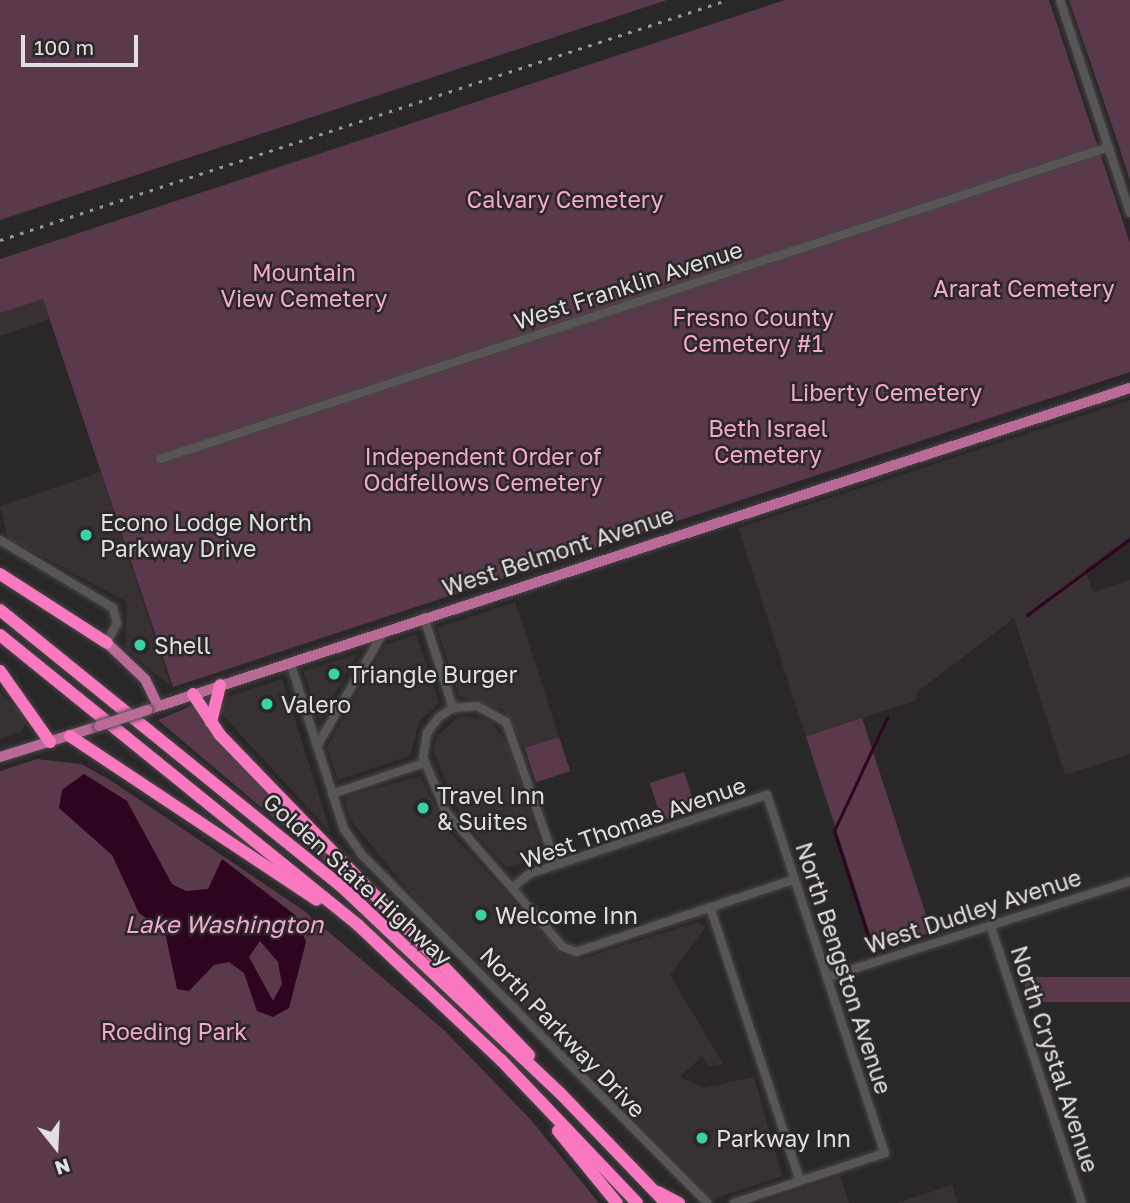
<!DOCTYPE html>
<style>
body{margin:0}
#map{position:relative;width:1130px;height:1203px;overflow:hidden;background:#2a2729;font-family:"Golos Text",sans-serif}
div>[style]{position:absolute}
.built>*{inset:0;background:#383134}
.green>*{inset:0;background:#5a394a;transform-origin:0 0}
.water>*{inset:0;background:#2e041e}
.stream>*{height:2.5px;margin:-1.25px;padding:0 1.25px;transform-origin:1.25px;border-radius:1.25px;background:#2e041e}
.roads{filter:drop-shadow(0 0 2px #484647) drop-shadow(0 0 2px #484647)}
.minor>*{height:8px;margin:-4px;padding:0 4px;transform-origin:4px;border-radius:4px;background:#585556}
.major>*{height:10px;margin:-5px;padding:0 5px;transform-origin:5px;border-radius:5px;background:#b96a96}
.highway>*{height:12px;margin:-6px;padding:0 6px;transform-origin:6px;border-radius:6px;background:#f978c0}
.rail>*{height:2.5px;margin-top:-1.25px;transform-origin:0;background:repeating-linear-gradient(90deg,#999798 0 3.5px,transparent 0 10.5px)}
.bridges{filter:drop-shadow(0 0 2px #484647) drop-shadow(0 0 2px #484647)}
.major-bridge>*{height:10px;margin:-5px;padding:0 5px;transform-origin:5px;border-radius:5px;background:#b96a96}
.dots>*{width:19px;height:19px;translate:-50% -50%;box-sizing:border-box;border:4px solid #2a2729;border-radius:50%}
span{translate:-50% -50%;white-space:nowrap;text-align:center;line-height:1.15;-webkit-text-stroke:5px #2a2729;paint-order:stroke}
.park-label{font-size:23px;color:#f6a7cf}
.street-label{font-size:23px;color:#e0dedf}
.poi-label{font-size:23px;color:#e0dedf}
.left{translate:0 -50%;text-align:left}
.water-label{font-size:24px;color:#f6a7cf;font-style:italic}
.north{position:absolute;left:21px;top:1112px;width:70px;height:70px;-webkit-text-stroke:5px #2a2729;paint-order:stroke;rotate:162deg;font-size:19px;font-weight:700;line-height:28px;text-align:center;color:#e0dedf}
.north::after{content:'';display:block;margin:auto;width:24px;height:32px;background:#e0dedf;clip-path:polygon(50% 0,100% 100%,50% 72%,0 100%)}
.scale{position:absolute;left:21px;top:35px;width:117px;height:32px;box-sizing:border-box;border:4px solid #e0dedf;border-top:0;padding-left:9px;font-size:21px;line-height:24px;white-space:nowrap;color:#e0dedf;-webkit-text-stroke:5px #2a2729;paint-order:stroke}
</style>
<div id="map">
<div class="built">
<div style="clip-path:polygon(43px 299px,49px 319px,0 336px,0 313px)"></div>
<div style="clip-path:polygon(1130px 400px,1130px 537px,1085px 570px,1093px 592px,1130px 580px,1130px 754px,1065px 775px,1014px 618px,916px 693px,917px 700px,806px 736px,738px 528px)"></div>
<div style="clip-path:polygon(100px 472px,160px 652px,171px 686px,125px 649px,127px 602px,8px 538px,0 506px)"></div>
<div style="clip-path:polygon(515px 602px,559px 737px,525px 748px,503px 710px,459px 696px,437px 628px)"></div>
<div style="clip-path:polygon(416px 634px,439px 703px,419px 722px,410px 756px,338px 780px,327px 747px,385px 645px)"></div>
<div style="clip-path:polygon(357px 654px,333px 697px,320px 721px,303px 671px)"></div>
<div style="clip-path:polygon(282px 679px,331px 833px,219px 711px,226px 697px)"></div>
<div style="clip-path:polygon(0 693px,28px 718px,22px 731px,0 739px)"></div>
<div style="clip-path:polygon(459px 716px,490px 720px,508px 745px,543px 853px,539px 860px,506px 867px,463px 820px,433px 751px,437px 736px)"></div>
<div style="clip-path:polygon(420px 776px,446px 828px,565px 956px,581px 959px,697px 922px,706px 926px,670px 975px,723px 1064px,709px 1066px,702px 1056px,680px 1077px,704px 1088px,754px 1077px,782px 1176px,713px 1199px,411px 894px,351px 820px,345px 802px,347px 796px)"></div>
<div style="clip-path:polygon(840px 1176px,849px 1203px,758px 1203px)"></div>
<div style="clip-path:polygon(952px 1185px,958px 1203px,897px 1203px)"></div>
</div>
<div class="green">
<div style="clip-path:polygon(0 0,667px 0,0 220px)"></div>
<div style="clip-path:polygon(785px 0,1049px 0,1130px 243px,1130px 372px,173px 687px,43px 299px,0 313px,0 259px)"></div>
<div style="clip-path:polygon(1069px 0,1130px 0,1130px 181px,1117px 140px)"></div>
<div style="clip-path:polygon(196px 704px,373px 891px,366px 896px,158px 720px)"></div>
<div style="left:862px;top:718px;width:225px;height:59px;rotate:72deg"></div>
<div style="left:559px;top:737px;width:36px;height:36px;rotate:72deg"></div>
<div style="clip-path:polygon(37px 759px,81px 764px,110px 780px,303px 910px,444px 1030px,531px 1120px,599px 1203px,0 1203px,0 771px)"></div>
<div style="left:684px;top:772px;width:39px;height:36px;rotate:72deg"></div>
<div style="left:1130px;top:977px;width:25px;height:105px;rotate:90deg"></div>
</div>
<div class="water">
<div style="clip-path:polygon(evenodd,84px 774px,127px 801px,172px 884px,186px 891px,208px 889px,222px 859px,295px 915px,306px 942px,289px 1008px,273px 1017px,257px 1011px,244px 973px,229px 962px,214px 965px,189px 991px,177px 989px,165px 932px,139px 913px,112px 855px,59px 808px,62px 790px,84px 774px,260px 941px,278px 962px,282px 984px,273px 1001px,249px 957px,260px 941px)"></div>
</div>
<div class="stream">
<div style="left:1027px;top:615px;width:128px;rotate:-36.4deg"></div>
<div style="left:874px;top:955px;width:130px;rotate:-107.9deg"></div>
<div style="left:834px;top:831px;width:125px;rotate:-64.9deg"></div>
</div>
<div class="roads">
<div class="minor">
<div style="left:1060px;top:0;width:224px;rotate:71.8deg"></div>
<div style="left:160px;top:459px;width:999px;rotate:-18.2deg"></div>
<div style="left:0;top:540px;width:132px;rotate:31deg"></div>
<div style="left:113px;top:608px;width:16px;rotate:75deg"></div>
<div style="left:117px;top:623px;width:22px;rotate:117deg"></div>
<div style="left:424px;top:617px;width:96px;rotate:72.3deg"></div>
<div style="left:290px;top:662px;width:176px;rotate:72.1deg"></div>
<div style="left:344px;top:829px;width:32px;rotate:55deg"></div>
<div style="left:362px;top:855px;width:490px;rotate:45.2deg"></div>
<div style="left:317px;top:746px;width:131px;rotate:-59.7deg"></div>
<div style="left:332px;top:794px;width:97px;rotate:-18.6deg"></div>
<div style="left:556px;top:864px;width:151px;rotate:-109.4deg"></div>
<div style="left:506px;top:722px;width:33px;rotate:-151deg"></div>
<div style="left:477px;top:706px;width:24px;rotate:175deg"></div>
<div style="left:453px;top:708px;width:17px;rotate:147deg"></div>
<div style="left:439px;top:717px;width:20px;rotate:127deg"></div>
<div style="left:427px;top:733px;width:24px;rotate:99deg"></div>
<div style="left:423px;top:757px;width:60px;rotate:67.3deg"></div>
<div style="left:446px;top:812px;width:179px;rotate:49.1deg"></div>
<div style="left:563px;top:947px;width:14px;rotate:21deg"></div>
<div style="left:576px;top:952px;width:231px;rotate:-18.4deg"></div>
<div style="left:513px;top:887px;width:21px;rotate:-39deg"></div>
<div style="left:529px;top:874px;width:251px;rotate:-18.4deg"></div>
<div style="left:767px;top:795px;width:377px;rotate:71.8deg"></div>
<div style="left:885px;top:1153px;width:159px;rotate:161.7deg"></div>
<div style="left:710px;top:907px;width:288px;rotate:71.8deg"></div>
<div style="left:991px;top:927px;width:291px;rotate:71.8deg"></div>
<div style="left:828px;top:977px;width:317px;rotate:-17.6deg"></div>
</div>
<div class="major">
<div style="left:107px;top:643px;width:52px;rotate:43.5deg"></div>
<div style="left:145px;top:679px;width:30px;rotate:64deg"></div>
<div style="left:147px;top:710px;width:1034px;rotate:-18.14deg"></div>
<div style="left:0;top:757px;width:104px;rotate:-17.4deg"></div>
</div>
<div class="highway">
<div style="left:0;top:574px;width:127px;rotate:32.8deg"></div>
<div style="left:0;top:610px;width:439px;rotate:39deg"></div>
<div style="left:341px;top:886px;width:301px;rotate:43.4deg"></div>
<div style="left:560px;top:1093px;width:153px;rotate:46.1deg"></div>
<div style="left:0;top:635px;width:461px;rotate:39deg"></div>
<div style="left:358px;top:925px;width:197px;rotate:43.4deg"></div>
<div style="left:501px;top:1060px;width:197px;rotate:46.4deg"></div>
<div style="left:0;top:671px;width:87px;rotate:54.8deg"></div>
<div style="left:193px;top:694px;width:49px;rotate:56.6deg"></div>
<div style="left:220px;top:735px;width:445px;rotate:46deg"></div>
<div style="left:211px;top:722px;width:38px;rotate:-76deg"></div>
<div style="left:70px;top:736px;width:296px;rotate:33.6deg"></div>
<div style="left:558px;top:1131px;width:93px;rotate:50.7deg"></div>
<div style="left:658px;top:1192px;width:24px;rotate:28deg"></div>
</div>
</div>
<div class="rail">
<div style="left:0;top:240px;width:766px;rotate:-18.27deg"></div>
</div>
<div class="bridges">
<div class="major-bridge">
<div style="left:99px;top:726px;width:51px;rotate:-18.4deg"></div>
</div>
</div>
<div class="dots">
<div style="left:86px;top:535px;background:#39d4a5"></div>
<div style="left:140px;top:645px;background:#39d4a5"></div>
<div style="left:334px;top:674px;background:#39d4a5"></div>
<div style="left:267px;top:704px;background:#39d4a5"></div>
<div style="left:423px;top:808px;background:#39d4a5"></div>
<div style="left:481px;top:915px;background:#39d4a5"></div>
<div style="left:702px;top:1138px;background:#39d4a5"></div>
</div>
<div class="park-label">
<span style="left:565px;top:199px">Calvary Cemetery</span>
<span style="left:304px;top:285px">Mountain<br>View Cemetery</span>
<span style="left:1024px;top:288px">Ararat Cemetery</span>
<span style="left:753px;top:330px">Fresno County<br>Cemetery #1</span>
<span style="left:886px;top:392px">Liberty Cemetery</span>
<span style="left:768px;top:441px">Beth Israel<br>Cemetery</span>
<span style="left:483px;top:469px">Independent Order of<br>Oddfellows Cemetery</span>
<span style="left:174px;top:1031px">Roeding Park</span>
</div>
<div class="street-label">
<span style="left:628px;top:285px;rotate:-18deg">West Franklin Avenue</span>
<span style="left:558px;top:551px;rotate:-18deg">West Belmont Avenue</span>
<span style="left:633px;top:822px;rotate:-19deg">West Thomas Avenue</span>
<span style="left:358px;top:879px;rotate:42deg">Golden State Highway</span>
<span style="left:973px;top:911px;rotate:-18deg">West Dudley Avenue</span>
<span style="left:844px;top:968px;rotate:72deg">North Bengston Avenue</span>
<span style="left:563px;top:1032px;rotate:46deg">North Parkway Drive</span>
<span style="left:1055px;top:1059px;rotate:72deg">North Crystal Avenue</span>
</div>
<div class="poi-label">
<span class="left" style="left:100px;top:535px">Econo Lodge North<br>Parkway Drive</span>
<span class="left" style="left:154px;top:645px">Shell</span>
<span class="left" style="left:348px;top:674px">Triangle Burger</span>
<span class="left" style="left:281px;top:704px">Valero</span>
<span class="left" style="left:437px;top:808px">Travel Inn<br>&amp; Suites</span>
<span class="left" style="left:495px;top:915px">Welcome Inn</span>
<span class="left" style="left:716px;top:1138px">Parkway Inn</span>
</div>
<div class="water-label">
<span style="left:224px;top:924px">Lake Washington</span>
</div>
<div class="north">N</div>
<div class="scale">100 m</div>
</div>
